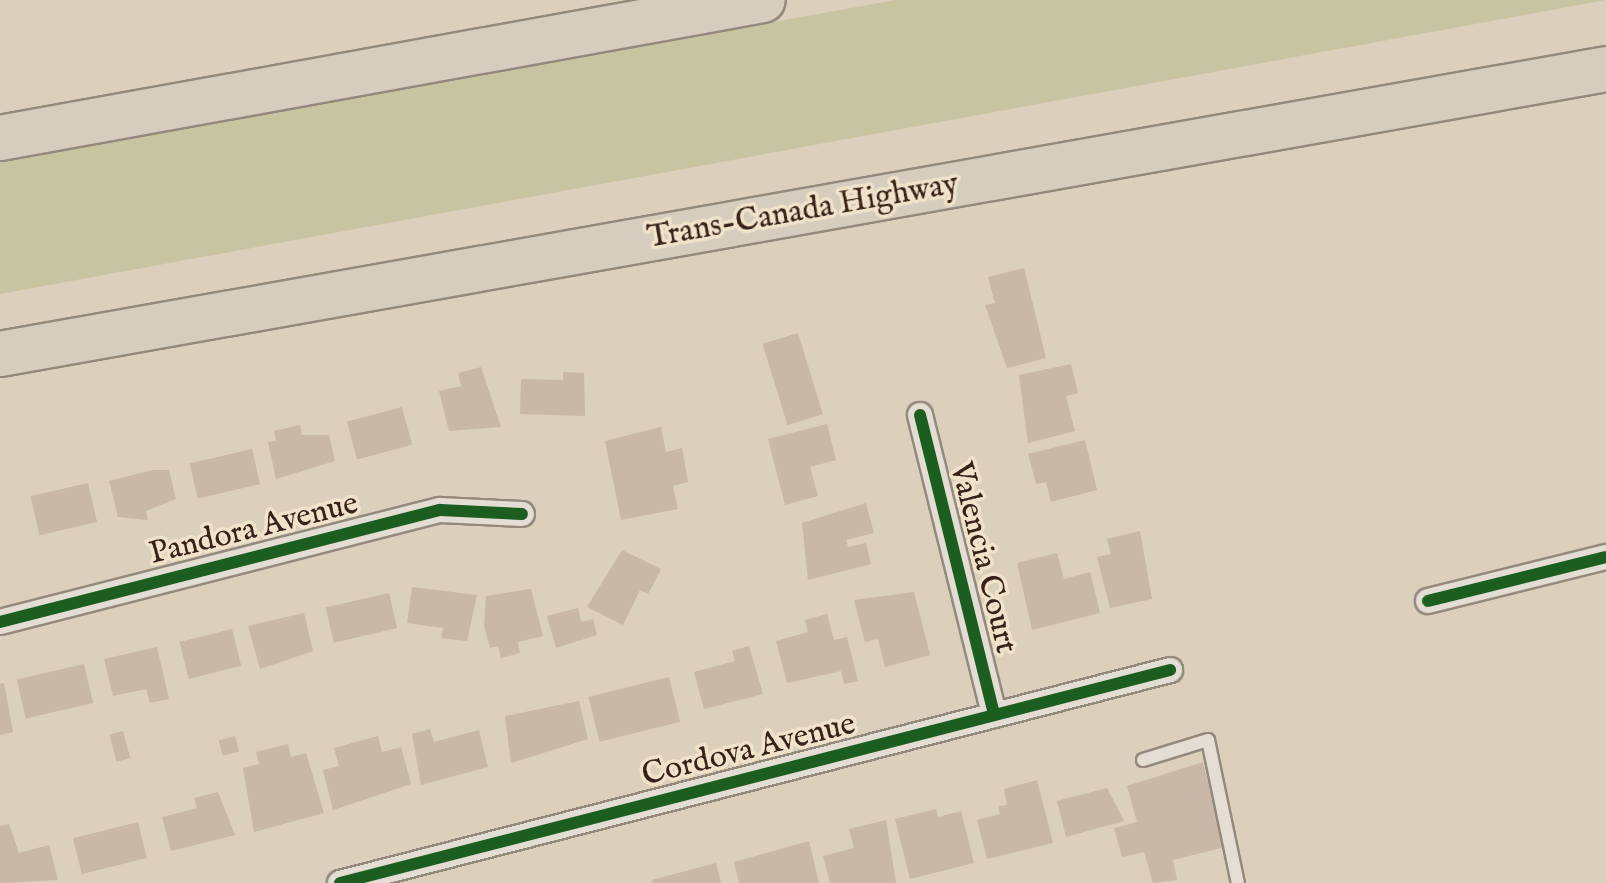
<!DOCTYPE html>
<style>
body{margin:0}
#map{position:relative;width:1606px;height:883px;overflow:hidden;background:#dccfbb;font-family:"IM FELL English",serif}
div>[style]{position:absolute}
.green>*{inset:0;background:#c7c5a1}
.building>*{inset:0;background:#c9b7a7;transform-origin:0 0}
.roads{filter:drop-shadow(2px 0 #93897d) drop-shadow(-2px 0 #93897d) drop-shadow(0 2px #93897d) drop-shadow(0 -2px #93897d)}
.lane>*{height:12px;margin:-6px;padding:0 6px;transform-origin:6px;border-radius:6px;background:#e3ddd3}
.street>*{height:24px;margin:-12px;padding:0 12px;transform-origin:12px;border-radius:12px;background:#e3ddd3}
.highway>*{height:44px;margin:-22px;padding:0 22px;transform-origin:22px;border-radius:22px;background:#d7cdbe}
.cycleway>*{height:12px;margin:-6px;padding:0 6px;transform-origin:6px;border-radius:6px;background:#1b5e20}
span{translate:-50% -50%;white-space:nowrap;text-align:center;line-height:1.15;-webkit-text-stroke:7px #f1e2ca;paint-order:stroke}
.street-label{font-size:32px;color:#372118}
</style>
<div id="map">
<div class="green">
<div style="clip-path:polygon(896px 0,1606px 0,0 294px,0 161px)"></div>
</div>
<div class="building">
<div style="clip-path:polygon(1024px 268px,1046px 358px,1007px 368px,985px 305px,995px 303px,988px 277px)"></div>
<div style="left:798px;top:333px;width:85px;height:37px;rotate:73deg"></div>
<div style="clip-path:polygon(1071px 364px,1078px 393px,1066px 396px,1075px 431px,1028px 443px,1019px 375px)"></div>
<div style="clip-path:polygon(481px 367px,501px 427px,449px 431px,439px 391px,461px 386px,458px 373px)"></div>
<div style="clip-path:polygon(563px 372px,584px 373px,585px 416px,520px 414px,521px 379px,563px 380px)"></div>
<div style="left:402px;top:407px;width:39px;height:57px;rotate:75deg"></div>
<div style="clip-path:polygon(827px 424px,836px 460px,810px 467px,818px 496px,785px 505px,768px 439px)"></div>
<div style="clip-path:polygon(300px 425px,302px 435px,329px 435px,335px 461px,276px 479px,268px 442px,276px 441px,274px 431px)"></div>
<div style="clip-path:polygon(661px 427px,666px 452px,682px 448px,688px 482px,673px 486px,678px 509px,621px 520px,605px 441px)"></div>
<div style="clip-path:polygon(1085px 440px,1097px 490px,1051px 502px,1046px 482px,1036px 484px,1028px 454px)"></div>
<div style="left:252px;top:449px;width:36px;height:64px;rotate:77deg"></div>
<div style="clip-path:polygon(153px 470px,169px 470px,176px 499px,146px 511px,148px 520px,118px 517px,109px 481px)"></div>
<div style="left:88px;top:483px;width:40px;height:59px;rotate:77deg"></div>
<div style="clip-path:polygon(866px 503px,874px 533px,846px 540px,848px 547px,866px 543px,871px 564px,808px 580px,802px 523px)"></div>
<div style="clip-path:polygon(1140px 531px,1152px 599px,1110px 608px,1097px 557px,1111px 554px,1107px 539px)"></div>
<div style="clip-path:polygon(622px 550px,661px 569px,648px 594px,640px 590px,623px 625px,587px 607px)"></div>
<div style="clip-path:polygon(1057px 553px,1064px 579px,1090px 572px,1100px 613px,1032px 630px,1017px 563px)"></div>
<div style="clip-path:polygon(412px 587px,477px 595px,467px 641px,441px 638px,443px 628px,407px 623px)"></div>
<div style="clip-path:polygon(531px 589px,543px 636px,518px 642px,520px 653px,501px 658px,498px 646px,490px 648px,484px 626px,486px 596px)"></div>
<div style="clip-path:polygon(914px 592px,930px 655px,885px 667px,878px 639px,865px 642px,854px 600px)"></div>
<div style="left:389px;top:593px;width:36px;height:65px;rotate:77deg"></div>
<div style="clip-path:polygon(578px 608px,581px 622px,593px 619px,597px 635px,556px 648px,547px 616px)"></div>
<div style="clip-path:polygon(304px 613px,313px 651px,260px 669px,248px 626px)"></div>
<div style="clip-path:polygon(827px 614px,834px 640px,847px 637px,858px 681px,844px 684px,841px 671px,787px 683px,776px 641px,808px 632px,805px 620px)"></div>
<div style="left:232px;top:629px;width:38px;height:54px;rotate:76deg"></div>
<div style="clip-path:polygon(749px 646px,763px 694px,704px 709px,694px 672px,735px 661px,732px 651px)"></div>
<div style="clip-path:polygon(157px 647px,169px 699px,150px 703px,146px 689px,113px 696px,104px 659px)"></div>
<div style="left:84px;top:664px;width:40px;height:69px;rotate:77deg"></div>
<div style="left:669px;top:677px;width:46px;height:83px;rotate:76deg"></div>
<div style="clip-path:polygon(4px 683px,13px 732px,0 735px,0 684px)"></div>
<div style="clip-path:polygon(579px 701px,588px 739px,511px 763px,505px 716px)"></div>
<div style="clip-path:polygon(430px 729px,434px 742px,479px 730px,488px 767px,421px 785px,412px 734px)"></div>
<div style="left:123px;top:731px;width:28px;height:14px;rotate:75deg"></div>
<div style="left:235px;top:736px;width:16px;height:17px;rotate:75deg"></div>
<div style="clip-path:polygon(378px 736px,382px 752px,401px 747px,411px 784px,333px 810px,323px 770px,339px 766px,334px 748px)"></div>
<div style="clip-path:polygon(288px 744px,291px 757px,306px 753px,324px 813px,254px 832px,243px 768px,259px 764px,256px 752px)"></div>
<div style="clip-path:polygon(1203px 762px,1225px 847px,1173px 860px,1177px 880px,1153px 883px,1144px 852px,1122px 857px,1114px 828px,1137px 822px,1127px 786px)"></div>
<div style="clip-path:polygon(1037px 780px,1053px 843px,987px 859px,977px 820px,1000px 814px,998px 806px,1007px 805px,1004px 789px)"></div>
<div style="clip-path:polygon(1107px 788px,1124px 821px,1066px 837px,1057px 801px)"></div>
<div style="clip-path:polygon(218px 792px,235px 835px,171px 851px,162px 817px,197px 808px,194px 798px)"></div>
<div style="clip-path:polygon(936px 809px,938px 817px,961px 811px,974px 863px,910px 879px,895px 819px)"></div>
<div style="clip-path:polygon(886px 820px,896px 883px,830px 883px,823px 856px,854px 848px,849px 829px)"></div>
<div style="left:138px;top:822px;width:37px;height:67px;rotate:76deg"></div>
<div style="clip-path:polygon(9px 824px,19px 853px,49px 845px,58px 880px,0 883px,0 826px)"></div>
<div style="clip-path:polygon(809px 841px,819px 883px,739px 883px,734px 862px)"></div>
<div style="clip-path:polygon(716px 863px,721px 883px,653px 883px,652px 880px)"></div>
</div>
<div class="roads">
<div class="lane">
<div style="left:1143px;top:760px;width:68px;rotate:-17.1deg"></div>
<div style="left:1208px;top:740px;width:146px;rotate:78.2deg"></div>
</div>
<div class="street">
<div style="left:920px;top:415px;width:309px;rotate:76.1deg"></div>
<div style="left:1428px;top:601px;width:183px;rotate:-13.9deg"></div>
<div style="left:0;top:622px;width:454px;rotate:-14.3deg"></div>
<div style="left:440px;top:510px;width:82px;rotate:2.8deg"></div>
<div style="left:340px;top:883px;width:857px;rotate:-14.39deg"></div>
</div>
<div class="highway">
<div style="left:0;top:138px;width:775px;rotate:-10.25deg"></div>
<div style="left:0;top:354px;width:1631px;rotate:-10.06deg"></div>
</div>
</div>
<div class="cycleway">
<div style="left:920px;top:415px;width:309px;rotate:76.1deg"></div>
<div style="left:1428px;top:601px;width:183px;rotate:-13.9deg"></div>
<div style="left:0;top:622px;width:454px;rotate:-14.3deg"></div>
<div style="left:440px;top:510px;width:82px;rotate:2.8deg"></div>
<div style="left:340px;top:883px;width:857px;rotate:-14.39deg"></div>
</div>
<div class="street-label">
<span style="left:803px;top:212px;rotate:-10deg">Trans-Canada Highway</span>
<span style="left:254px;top:530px;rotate:-14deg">Pandora Avenue</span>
<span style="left:982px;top:558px;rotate:76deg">Valencia Court</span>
<span style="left:749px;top:751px;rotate:-14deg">Cordova Avenue</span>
</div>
</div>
